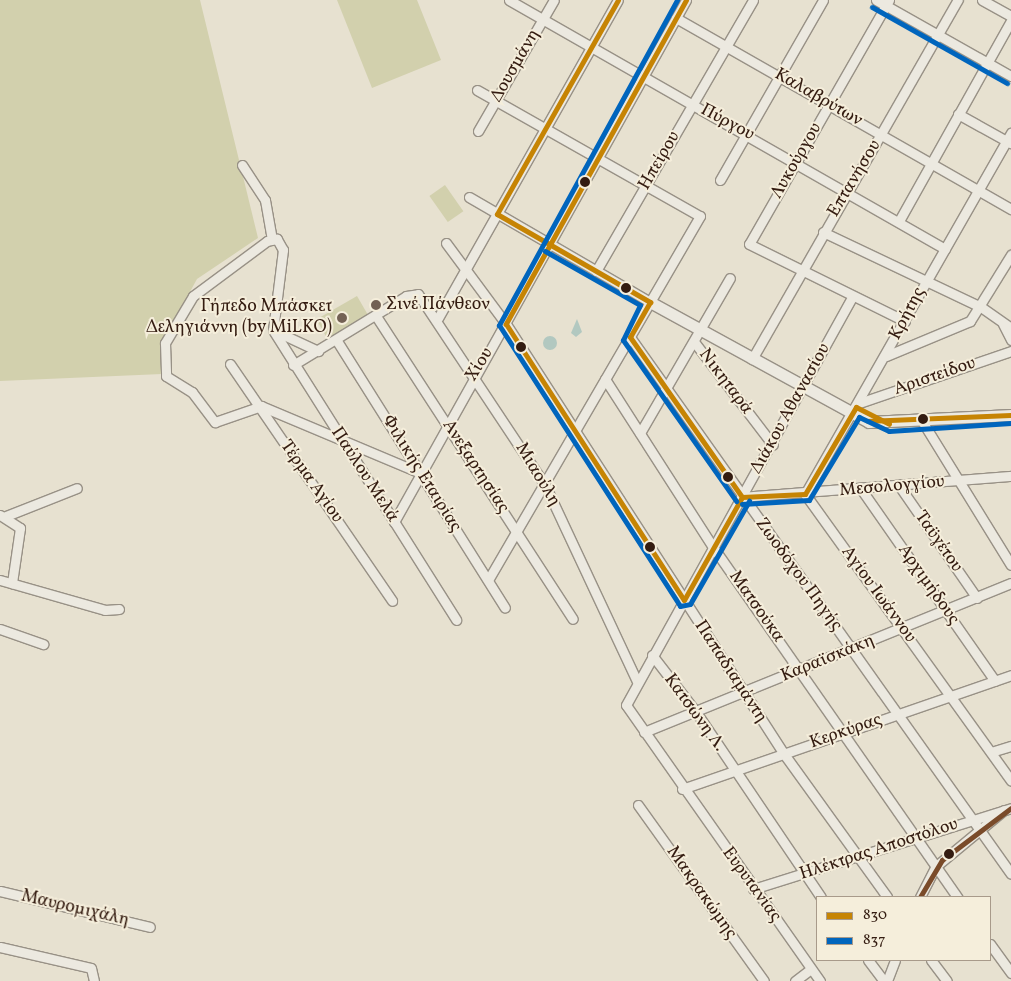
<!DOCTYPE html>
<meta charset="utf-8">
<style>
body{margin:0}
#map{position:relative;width:1011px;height:981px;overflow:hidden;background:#e7e1d0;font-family:Vollkorn,serif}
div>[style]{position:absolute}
.green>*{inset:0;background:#d2d0ad;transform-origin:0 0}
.water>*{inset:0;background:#b2c8c0}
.round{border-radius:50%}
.roads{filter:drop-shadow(1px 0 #989186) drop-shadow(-1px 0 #989186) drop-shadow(0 1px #989186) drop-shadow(0 -1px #989186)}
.street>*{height:9px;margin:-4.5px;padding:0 4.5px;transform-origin:4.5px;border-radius:4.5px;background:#ece9e0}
.secondary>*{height:11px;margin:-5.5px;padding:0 5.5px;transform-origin:5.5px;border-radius:5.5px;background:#ece9e0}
.bus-1>*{height:5px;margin:-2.5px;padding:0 2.5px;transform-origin:2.5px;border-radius:2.5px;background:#c68404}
.bus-2>*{height:5px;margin:-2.5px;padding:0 2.5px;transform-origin:2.5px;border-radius:2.5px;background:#0065bd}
.bus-3>*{height:5px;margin:-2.5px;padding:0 2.5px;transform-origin:2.5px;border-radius:2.5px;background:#7a4b2a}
.dots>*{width:14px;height:14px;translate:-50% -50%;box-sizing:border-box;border:2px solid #f5eedb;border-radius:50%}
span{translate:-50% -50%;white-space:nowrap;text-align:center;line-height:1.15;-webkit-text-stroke:4px #f5eedb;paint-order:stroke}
.street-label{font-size:18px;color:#341c11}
.poi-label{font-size:18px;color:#341c11}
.left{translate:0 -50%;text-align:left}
.right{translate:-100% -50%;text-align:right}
.legend{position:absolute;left:816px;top:896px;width:175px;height:65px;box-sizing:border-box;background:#f5eedb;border:1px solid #a89a8a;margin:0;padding:6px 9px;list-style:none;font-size:15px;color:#341c11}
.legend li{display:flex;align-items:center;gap:10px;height:25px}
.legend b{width:25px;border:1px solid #a89a8a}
</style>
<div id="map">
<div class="green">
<div style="clip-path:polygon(0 0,200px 0,258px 238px,197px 279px,163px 341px,162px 374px,0 381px)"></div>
<div style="clip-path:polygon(337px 0,417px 0,441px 60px,372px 88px)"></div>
<div style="left:445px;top:185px;width:32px;height:19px;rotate:55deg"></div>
<div style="left:357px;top:296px;width:24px;height:47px;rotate:60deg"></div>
</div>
<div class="water">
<div style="clip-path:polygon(577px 319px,582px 332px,576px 337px,571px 333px)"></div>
<div class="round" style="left:543px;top:336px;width:14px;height:14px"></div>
</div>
<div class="roads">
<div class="street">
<div style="left:509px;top:0;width:502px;rotate:29.73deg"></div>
<div style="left:876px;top:0;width:155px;rotate:29.4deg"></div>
<div style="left:889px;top:0;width:281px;rotate:119.8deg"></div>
<div style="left:749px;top:244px;width:174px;rotate:26.3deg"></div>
<div style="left:982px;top:0;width:33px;rotate:29deg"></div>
<div style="left:676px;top:18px;width:386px;rotate:29.7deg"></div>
<div style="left:477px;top:90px;width:256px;rotate:29.5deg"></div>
<div style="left:700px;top:216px;width:421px;rotate:120.2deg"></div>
<div style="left:958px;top:114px;width:60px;rotate:29.1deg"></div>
<div style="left:478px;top:131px;width:151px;rotate:-59.9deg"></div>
<div style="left:242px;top:165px;width:42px;rotate:56.7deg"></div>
<div style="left:265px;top:200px;width:40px;rotate:80deg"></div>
<div style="left:720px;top:180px;width:207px;rotate:-60.2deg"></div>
<div style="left:469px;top:197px;width:209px;rotate:30.1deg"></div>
<div style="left:899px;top:221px;width:229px;rotate:-60.8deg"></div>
<div style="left:823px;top:232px;width:175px;rotate:25.4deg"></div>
<div style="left:981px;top:307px;width:37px;rotate:35deg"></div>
<div style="left:446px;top:243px;width:101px;rotate:53.5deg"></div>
<div style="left:506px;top:324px;width:512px;rotate:57.12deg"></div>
<div style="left:784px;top:754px;width:176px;rotate:54.2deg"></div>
<div style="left:596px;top:271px;width:313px;rotate:-59.9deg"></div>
<div style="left:376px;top:316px;width:361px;rotate:57deg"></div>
<div style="left:438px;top:318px;width:365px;rotate:-60.5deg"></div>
<div style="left:1003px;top:324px;width:18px;rotate:63deg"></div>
<div style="left:273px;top:330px;width:81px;rotate:-82.9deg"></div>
<div style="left:283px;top:250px;width:13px;rotate:-119deg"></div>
<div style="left:277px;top:239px;width:10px;rotate:169deg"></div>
<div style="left:267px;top:241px;width:92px;rotate:143.4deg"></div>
<div style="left:193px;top:296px;width:55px;rotate:120.8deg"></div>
<div style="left:165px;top:343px;width:33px;rotate:88deg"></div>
<div style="left:166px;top:376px;width:31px;rotate:32deg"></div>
<div style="left:192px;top:392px;width:38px;rotate:53deg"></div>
<div style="left:215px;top:422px;width:49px;rotate:-19.2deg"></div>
<div style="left:261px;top:406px;width:170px;rotate:22.8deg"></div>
<div style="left:273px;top:330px;width:343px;rotate:57.7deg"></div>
<div style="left:273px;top:330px;width:50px;rotate:25deg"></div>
<div style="left:630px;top:337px;width:658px;rotate:54.64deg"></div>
<div style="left:337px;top:341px;width:315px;rotate:57.8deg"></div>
<div style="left:695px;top:343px;width:128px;rotate:52.6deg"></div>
<div style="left:886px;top:356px;width:91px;rotate:-22.6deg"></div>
<div style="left:970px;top:321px;width:78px;rotate:-58.2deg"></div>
<div style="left:752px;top:359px;width:414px;rotate:-60.2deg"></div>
<div style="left:230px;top:364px;width:287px;rotate:55.6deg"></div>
<div style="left:293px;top:365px;width:132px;rotate:-31.4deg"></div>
<div style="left:406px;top:296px;width:12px;rotate:-9deg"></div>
<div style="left:418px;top:294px;width:229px;rotate:56.4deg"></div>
<div style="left:545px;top:485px;width:217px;rotate:64.9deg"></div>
<div style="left:605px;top:379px;width:200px;rotate:57.3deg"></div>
<div style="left:713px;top:547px;width:427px;rotate:55.1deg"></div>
<div style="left:859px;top:403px;width:161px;rotate:-18.9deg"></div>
<div style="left:922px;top:421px;width:169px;rotate:58.3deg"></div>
<div style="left:640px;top:433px;width:179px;rotate:-59.9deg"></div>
<div style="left:900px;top:487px;width:135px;rotate:55.3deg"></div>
<div style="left:861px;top:489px;width:234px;rotate:55.1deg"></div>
<div style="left:805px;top:494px;width:416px;rotate:-60.3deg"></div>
<div style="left:805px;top:494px;width:353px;rotate:54.3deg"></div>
<div style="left:742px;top:497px;width:270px;rotate:-4.5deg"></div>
<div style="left:0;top:515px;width:24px;rotate:33deg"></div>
<div style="left:20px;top:528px;width:56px;rotate:98.3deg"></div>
<div style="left:6px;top:516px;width:76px;rotate:-21.5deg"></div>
<div style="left:394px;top:522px;width:598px;rotate:-60.78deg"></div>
<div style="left:0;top:580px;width:109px;rotate:15.9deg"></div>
<div style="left:105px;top:610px;width:14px;rotate:-4deg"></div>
<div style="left:0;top:629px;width:46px;rotate:19.2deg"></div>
<div style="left:652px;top:655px;width:72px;rotate:52.3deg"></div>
<div style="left:696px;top:712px;width:223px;rotate:56deg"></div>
<div style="left:644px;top:732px;width:396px;rotate:-22.1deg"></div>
<div style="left:991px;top:752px;width:21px;rotate:-17deg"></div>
<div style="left:682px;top:789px;width:348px;rotate:-19.1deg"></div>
<div style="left:638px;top:805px;width:216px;rotate:54.4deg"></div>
<div style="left:753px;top:889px;width:270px;rotate:-17.4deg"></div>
<div style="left:0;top:891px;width:154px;rotate:13.5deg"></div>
<div style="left:920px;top:897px;width:34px;rotate:-63deg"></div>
<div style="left:935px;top:867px;width:89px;rotate:-39.6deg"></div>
<div style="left:990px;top:944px;width:36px;rotate:54deg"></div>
<div style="left:0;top:947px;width:93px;rotate:13deg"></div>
<div style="left:91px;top:968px;width:13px;rotate:77deg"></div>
<div style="left:868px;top:960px;width:26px;rotate:53deg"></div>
<div style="left:931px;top:960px;width:26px;rotate:53deg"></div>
<div style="left:795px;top:981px;width:20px;rotate:-37deg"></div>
<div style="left:820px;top:981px;width:337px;rotate:-125.1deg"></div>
<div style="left:626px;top:705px;width:468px;rotate:-61deg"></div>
<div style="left:887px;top:981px;width:22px;rotate:-69deg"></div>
</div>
<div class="secondary">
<div style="left:650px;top:302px;width:250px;rotate:28.7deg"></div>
<div style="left:869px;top:422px;width:142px;rotate:-2.8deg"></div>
</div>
</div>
<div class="bus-1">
<div style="left:618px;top:0;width:246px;rotate:119.5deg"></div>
<div style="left:497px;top:214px;width:177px;rotate:29.9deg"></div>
<div style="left:650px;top:302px;width:40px;rotate:119.7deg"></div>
<div style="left:630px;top:337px;width:195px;rotate:55deg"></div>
<div style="left:686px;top:0;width:371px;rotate:119.1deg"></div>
<div style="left:506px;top:324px;width:328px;rotate:57.2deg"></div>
<div style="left:684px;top:600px;width:118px;rotate:-60.6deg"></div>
<div style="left:868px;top:421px;width:143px;rotate:-2.4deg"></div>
<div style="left:742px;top:497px;width:63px;rotate:-2.7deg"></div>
<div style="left:805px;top:494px;width:101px;rotate:-59.6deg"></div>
<div style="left:856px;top:407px;width:37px;rotate:27deg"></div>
</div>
<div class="bus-2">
<div style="left:677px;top:0;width:371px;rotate:118.7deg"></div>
<div style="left:499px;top:325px;width:334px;rotate:57.2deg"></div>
<div style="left:680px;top:606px;width:10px;rotate:-11deg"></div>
<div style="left:690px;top:604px;width:119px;rotate:-60.2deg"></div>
<div style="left:872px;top:7px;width:155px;rotate:29.4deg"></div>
<div style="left:545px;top:251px;width:109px;rotate:29.6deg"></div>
<div style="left:640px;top:305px;width:39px;rotate:116deg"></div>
<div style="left:623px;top:340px;width:197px;rotate:54.9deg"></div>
<div style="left:742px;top:504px;width:67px;rotate:-3.4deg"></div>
<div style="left:809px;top:500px;width:97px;rotate:-58.9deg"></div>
<div style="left:859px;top:417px;width:33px;rotate:25deg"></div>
<div style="left:889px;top:431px;width:122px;rotate:-3.8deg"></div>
</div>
<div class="bus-3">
<div style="left:920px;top:897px;width:43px;rotate:-59.3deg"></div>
<div style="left:942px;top:860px;width:86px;rotate:-37deg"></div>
</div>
<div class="dots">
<div style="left:585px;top:182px;background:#341c11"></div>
<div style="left:626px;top:288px;background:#341c11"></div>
<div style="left:376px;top:305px;background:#736154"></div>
<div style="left:342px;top:318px;background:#736154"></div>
<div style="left:521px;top:347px;background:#341c11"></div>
<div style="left:923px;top:419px;background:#341c11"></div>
<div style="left:728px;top:477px;background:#341c11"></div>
<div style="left:650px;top:547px;background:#341c11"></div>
<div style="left:949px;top:854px;background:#341c11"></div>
</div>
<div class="street-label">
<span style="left:516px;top:66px;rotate:-60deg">Δουσμάνη</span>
<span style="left:818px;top:98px;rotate:30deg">Καλαβρύτων</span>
<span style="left:727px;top:123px;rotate:28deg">Πύργου</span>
<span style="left:660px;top:161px;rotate:-60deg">Ηπείρου</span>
<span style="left:797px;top:161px;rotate:-60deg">Λυκούργου</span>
<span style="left:855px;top:179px;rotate:-59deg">Επτανήσου</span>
<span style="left:908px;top:314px;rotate:-62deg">Κρήτης</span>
<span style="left:480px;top:365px;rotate:-58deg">Χίου</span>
<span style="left:935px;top:377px;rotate:-19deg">Αριστείδου</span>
<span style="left:725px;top:382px;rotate:53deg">Νικηταρά</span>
<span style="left:791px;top:409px;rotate:-61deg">Διάκου Αθανασίου</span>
<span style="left:475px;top:467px;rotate:57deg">Ανεξαρτησίας</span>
<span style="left:421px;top:474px;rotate:58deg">Φιλικής Εταιρίας</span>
<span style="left:364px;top:475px;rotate:57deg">Παύλου Μελά</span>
<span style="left:537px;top:475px;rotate:59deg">Μιαούλη</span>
<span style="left:311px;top:482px;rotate:55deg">Τέρμα Αγίου</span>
<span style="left:892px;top:487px;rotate:-5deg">Μεσολογγίου</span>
<span style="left:938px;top:542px;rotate:55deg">Ταϋγέτου</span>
<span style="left:798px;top:575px;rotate:54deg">Ζωοδόχου Πηγής</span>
<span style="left:928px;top:585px;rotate:55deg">Αρχιμήδους</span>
<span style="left:878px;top:595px;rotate:54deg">Αγίου Ιωάννου</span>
<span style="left:756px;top:607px;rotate:55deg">Ματσούκα</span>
<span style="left:828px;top:659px;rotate:-22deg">Καραϊσκάκη</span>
<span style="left:730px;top:672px;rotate:57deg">Παπαδιαμάντη</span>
<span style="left:694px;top:713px;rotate:54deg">Κατσώνη Λ.</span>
<span style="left:846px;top:732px;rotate:-19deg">Κερκύρας</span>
<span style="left:879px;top:850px;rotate:-18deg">Ηλέκτρας Αποστόλου</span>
<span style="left:751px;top:885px;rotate:54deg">Ευρυτανίας</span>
<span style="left:701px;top:893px;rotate:55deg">Μακρακώμης</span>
<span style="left:75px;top:909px;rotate:13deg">Μαυρομιχάλη</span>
</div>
<div class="poi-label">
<span class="left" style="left:386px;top:305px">Σινέ Πάνθεον</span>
<span class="right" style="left:332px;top:318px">Γήπεδο Μπάσκετ<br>Δεληγιάννη (by MiLKO)</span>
</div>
<ul class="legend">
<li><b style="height:6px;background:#c68404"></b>830</li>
<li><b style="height:6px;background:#0065bd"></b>837</li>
</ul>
</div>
